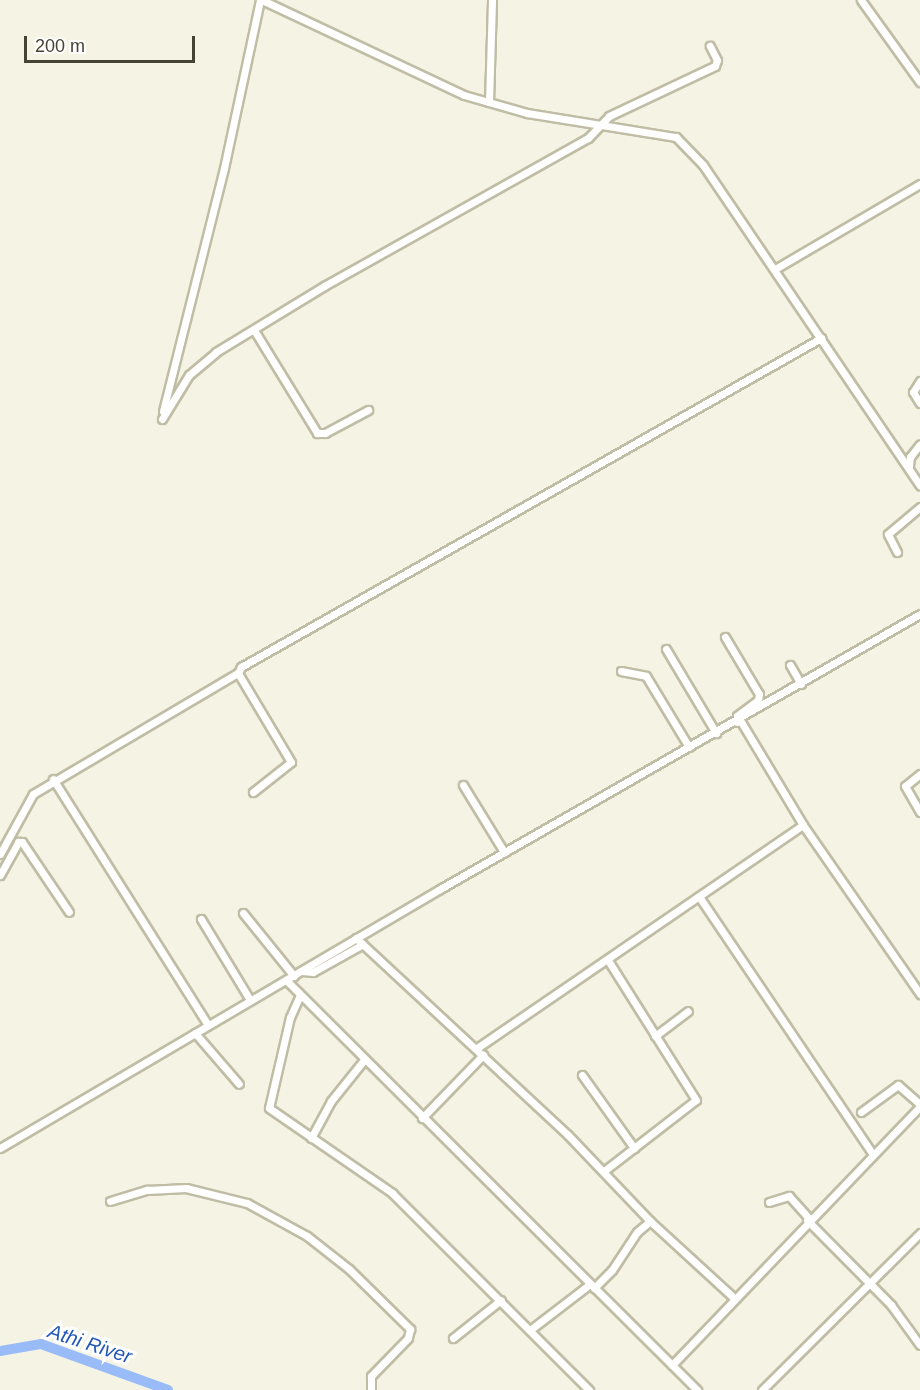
<!DOCTYPE html>
<style>
body{margin:0}
#map{position:relative;width:920px;height:1390px;overflow:hidden;background:#f4f3e4;font-family:Helvetica,sans-serif}
div>[style]{position:absolute}
.river>*{height:10px;margin:-5px;padding:0 5px;transform-origin:5px;border-radius:5px;background:#99bbf7}
.roads{filter:drop-shadow(2px 0 #c0bda5) drop-shadow(-2px 0 #c0bda5) drop-shadow(0 2px #c0bda5) drop-shadow(0 -2px #c0bda5)}
.street>*{height:7px;margin:-3.5px;padding:0 3.5px;transform-origin:3.5px;border-radius:3.5px;background:#fff}
span{translate:-50% -50%;white-space:nowrap;text-align:center;line-height:1.15;-webkit-text-stroke:6px #fff;paint-order:stroke}
.water-label{font-size:20px;color:#2257bc;font-style:italic}
.scale{position:absolute;left:24px;top:36px;width:171px;height:27px;box-sizing:border-box;border:3px solid #464333;border-top:0;padding-left:8px;font-size:18px;line-height:21px;white-space:nowrap;color:#464333;-webkit-text-stroke:4px #fff;paint-order:stroke}
</style>
<div id="map">
<div class="river">
<div style="left:0;top:1351px;width:42px;rotate:-9.7deg"></div>
<div style="left:41px;top:1344px;width:135px;rotate:19.9deg"></div>
</div>
<div class="roads">
<div class="street">
<div style="left:262px;top:0;width:223px;rotate:25.2deg"></div>
<div style="left:464px;top:95px;width:66px;rotate:15.9deg"></div>
<div style="left:527px;top:113px;width:151px;rotate:9.2deg"></div>
<div style="left:676px;top:137px;width:39px;rotate:46deg"></div>
<div style="left:703px;top:165px;width:387px;rotate:55.9deg"></div>
<div style="left:861px;top:0;width:101px;rotate:54.3deg"></div>
<div style="left:489px;top:102px;width:102px;rotate:-88.3deg"></div>
<div style="left:775px;top:269px;width:168px;rotate:-30.4deg"></div>
<div style="left:254px;top:330px;width:121px;rotate:58.5deg"></div>
<div style="left:317px;top:433px;width:8px"></div>
<div style="left:325px;top:433px;width:49px;rotate:-28.1deg"></div>
<div style="left:920px;top:381px;width:13px;rotate:122deg"></div>
<div style="left:913px;top:392px;width:13px;rotate:58deg"></div>
<div style="left:163px;top:411px;width:251px;rotate:-75.9deg"></div>
<div style="left:224px;top:168px;width:172px;rotate:-77.9deg"></div>
<div style="left:162px;top:419px;width:52px;rotate:-58.5deg"></div>
<div style="left:189px;top:375px;width:35px;rotate:-40deg"></div>
<div style="left:216px;top:352px;width:127px;rotate:-31.4deg"></div>
<div style="left:324px;top:286px;width:303px;rotate:-29.3deg"></div>
<div style="left:588px;top:138px;width:30px;rotate:-46deg"></div>
<div style="left:609px;top:116px;width:117px;rotate:-25.3deg"></div>
<div style="left:715px;top:66px;width:6px;rotate:-72deg"></div>
<div style="left:717px;top:60px;width:16px;rotate:-117deg"></div>
<div style="left:909px;top:466px;width:9px;rotate:-84deg"></div>
<div style="left:910px;top:457px;width:16px;rotate:-52deg"></div>
<div style="left:897px;top:552px;width:20px;rotate:-117deg"></div>
<div style="left:888px;top:534px;width:42px;rotate:-40.2deg"></div>
<div style="left:725px;top:637px;width:66px;rotate:59.2deg"></div>
<div style="left:759px;top:694px;width:6px;rotate:99deg"></div>
<div style="left:758px;top:700px;width:26px;rotate:143deg"></div>
<div style="left:737px;top:716px;width:6px;rotate:90deg"></div>
<div style="left:666px;top:649px;width:98px;rotate:59.2deg"></div>
<div style="left:790px;top:665px;width:22px;rotate:60deg"></div>
<div style="left:621px;top:671px;width:25px;rotate:11deg"></div>
<div style="left:646px;top:676px;width:83px;rotate:58.8deg"></div>
<div style="left:740px;top:720px;width:122px;rotate:59deg"></div>
<div style="left:803px;top:825px;width:206px;rotate:55.3deg"></div>
<div style="left:920px;top:774px;width:19px;rotate:141deg"></div>
<div style="left:905px;top:786px;width:30px;rotate:60deg"></div>
<div style="left:53px;top:779px;width:291px;rotate:57.8deg"></div>
<div style="left:463px;top:785px;width:79px;rotate:58.5deg"></div>
<div style="left:253px;top:792px;width:48px;rotate:-38.3deg"></div>
<div style="left:291px;top:762px;width:104px;rotate:-120.8deg"></div>
<div style="left:238px;top:673px;width:7px;rotate:-63deg"></div>
<div style="left:241px;top:667px;width:667px;rotate:-29.56deg"></div>
<div style="left:0;top:854px;width:68px;rotate:-61.2deg"></div>
<div style="left:33px;top:794px;width:238px;rotate:-30.6deg"></div>
<div style="left:0;top:875px;width:38px;rotate:-61deg"></div>
<div style="left:18px;top:842px;width:4px"></div>
<div style="left:22px;top:842px;width:84px;rotate:56.1deg"></div>
<div style="left:700px;top:898px;width:308px;rotate:56deg"></div>
<div style="left:243px;top:913px;width:81px;rotate:51deg"></div>
<div style="left:201px;top:919px;width:95px;rotate:58.8deg"></div>
<div style="left:356px;top:938px;width:289px;rotate:42.9deg"></div>
<div style="left:568px;top:1135px;width:119px;rotate:46.4deg"></div>
<div style="left:650px;top:1221px;width:113px;rotate:42.5deg"></div>
<div style="left:302px;top:971px;width:11px;rotate:5deg"></div>
<div style="left:313px;top:972px;width:57px;rotate:-29.2deg"></div>
<div style="left:286px;top:980px;width:581px;rotate:44.93deg"></div>
<div style="left:300px;top:995px;width:24px;rotate:114deg"></div>
<div style="left:290px;top:1017px;width:93px;rotate:103deg"></div>
<div style="left:269px;top:1108px;width:150px;rotate:34.6deg"></div>
<div style="left:392px;top:1193px;width:279px;rotate:45deg"></div>
<div style="left:195px;top:1033px;width:67px;rotate:49.2deg"></div>
<div style="left:655px;top:1036px;width:41px;rotate:-37.1deg"></div>
<div style="left:477px;top:1048px;width:395px;rotate:-34.4deg"></div>
<div style="left:582px;top:1075px;width:90px;rotate:54.5deg"></div>
<div style="left:861px;top:1112px;width:46px;rotate:-36.1deg"></div>
<div style="left:898px;top:1085px;width:29px;rotate:41deg"></div>
<div style="left:422px;top:1118px;width:88px;rotate:-45.9deg"></div>
<div style="left:311px;top:1138px;width:42px;rotate:-61.6deg"></div>
<div style="left:331px;top:1101px;width:51px;rotate:-51.3deg"></div>
<div style="left:0;top:1148px;width:511px;rotate:-30.48deg"></div>
<div style="left:440px;top:889px;width:553px;rotate:-29.81deg"></div>
<div style="left:604px;top:1171px;width:116px;rotate:-37.7deg"></div>
<div style="left:696px;top:1100px;width:165px;rotate:-122.2deg"></div>
<div style="left:110px;top:1201px;width:39px;rotate:-17deg"></div>
<div style="left:147px;top:1190px;width:39px;rotate:-3deg"></div>
<div style="left:186px;top:1188px;width:63px;rotate:13.8deg"></div>
<div style="left:247px;top:1203px;width:68px;rotate:28.8deg"></div>
<div style="left:307px;top:1236px;width:53px;rotate:38.2deg"></div>
<div style="left:349px;top:1269px;width:86px;rotate:44.5deg"></div>
<div style="left:410px;top:1329px;width:9px;rotate:103deg"></div>
<div style="left:408px;top:1338px;width:53px;rotate:134.2deg"></div>
<div style="left:371px;top:1376px;width:14px;rotate:90deg"></div>
<div style="left:769px;top:1202px;width:21px;rotate:-17deg"></div>
<div style="left:789px;top:1196px;width:30px;rotate:48deg"></div>
<div style="left:807px;top:1220px;width:120px;rotate:45.3deg"></div>
<div style="left:891px;top:1305px;width:49px;rotate:54.1deg"></div>
<div style="left:594px;top:1288px;width:25px;rotate:-45deg"></div>
<div style="left:612px;top:1270px;width:45px;rotate:-56.7deg"></div>
<div style="left:637px;top:1232px;width:17px;rotate:-40deg"></div>
<div style="left:530px;top:1330px;width:76px;rotate:-37.5deg"></div>
<div style="left:453px;top:1338px;width:61px;rotate:-38.4deg"></div>
<div style="left:672px;top:1365px;width:359px;rotate:-46.2deg"></div>
<div style="left:762px;top:1390px;width:223px;rotate:-44.8deg"></div>
</div>
</div>
<div class="water-label">
<span style="left:90px;top:1344px;rotate:18deg">Athi River</span>
</div>
<div class="scale">200 m</div>
</div>
